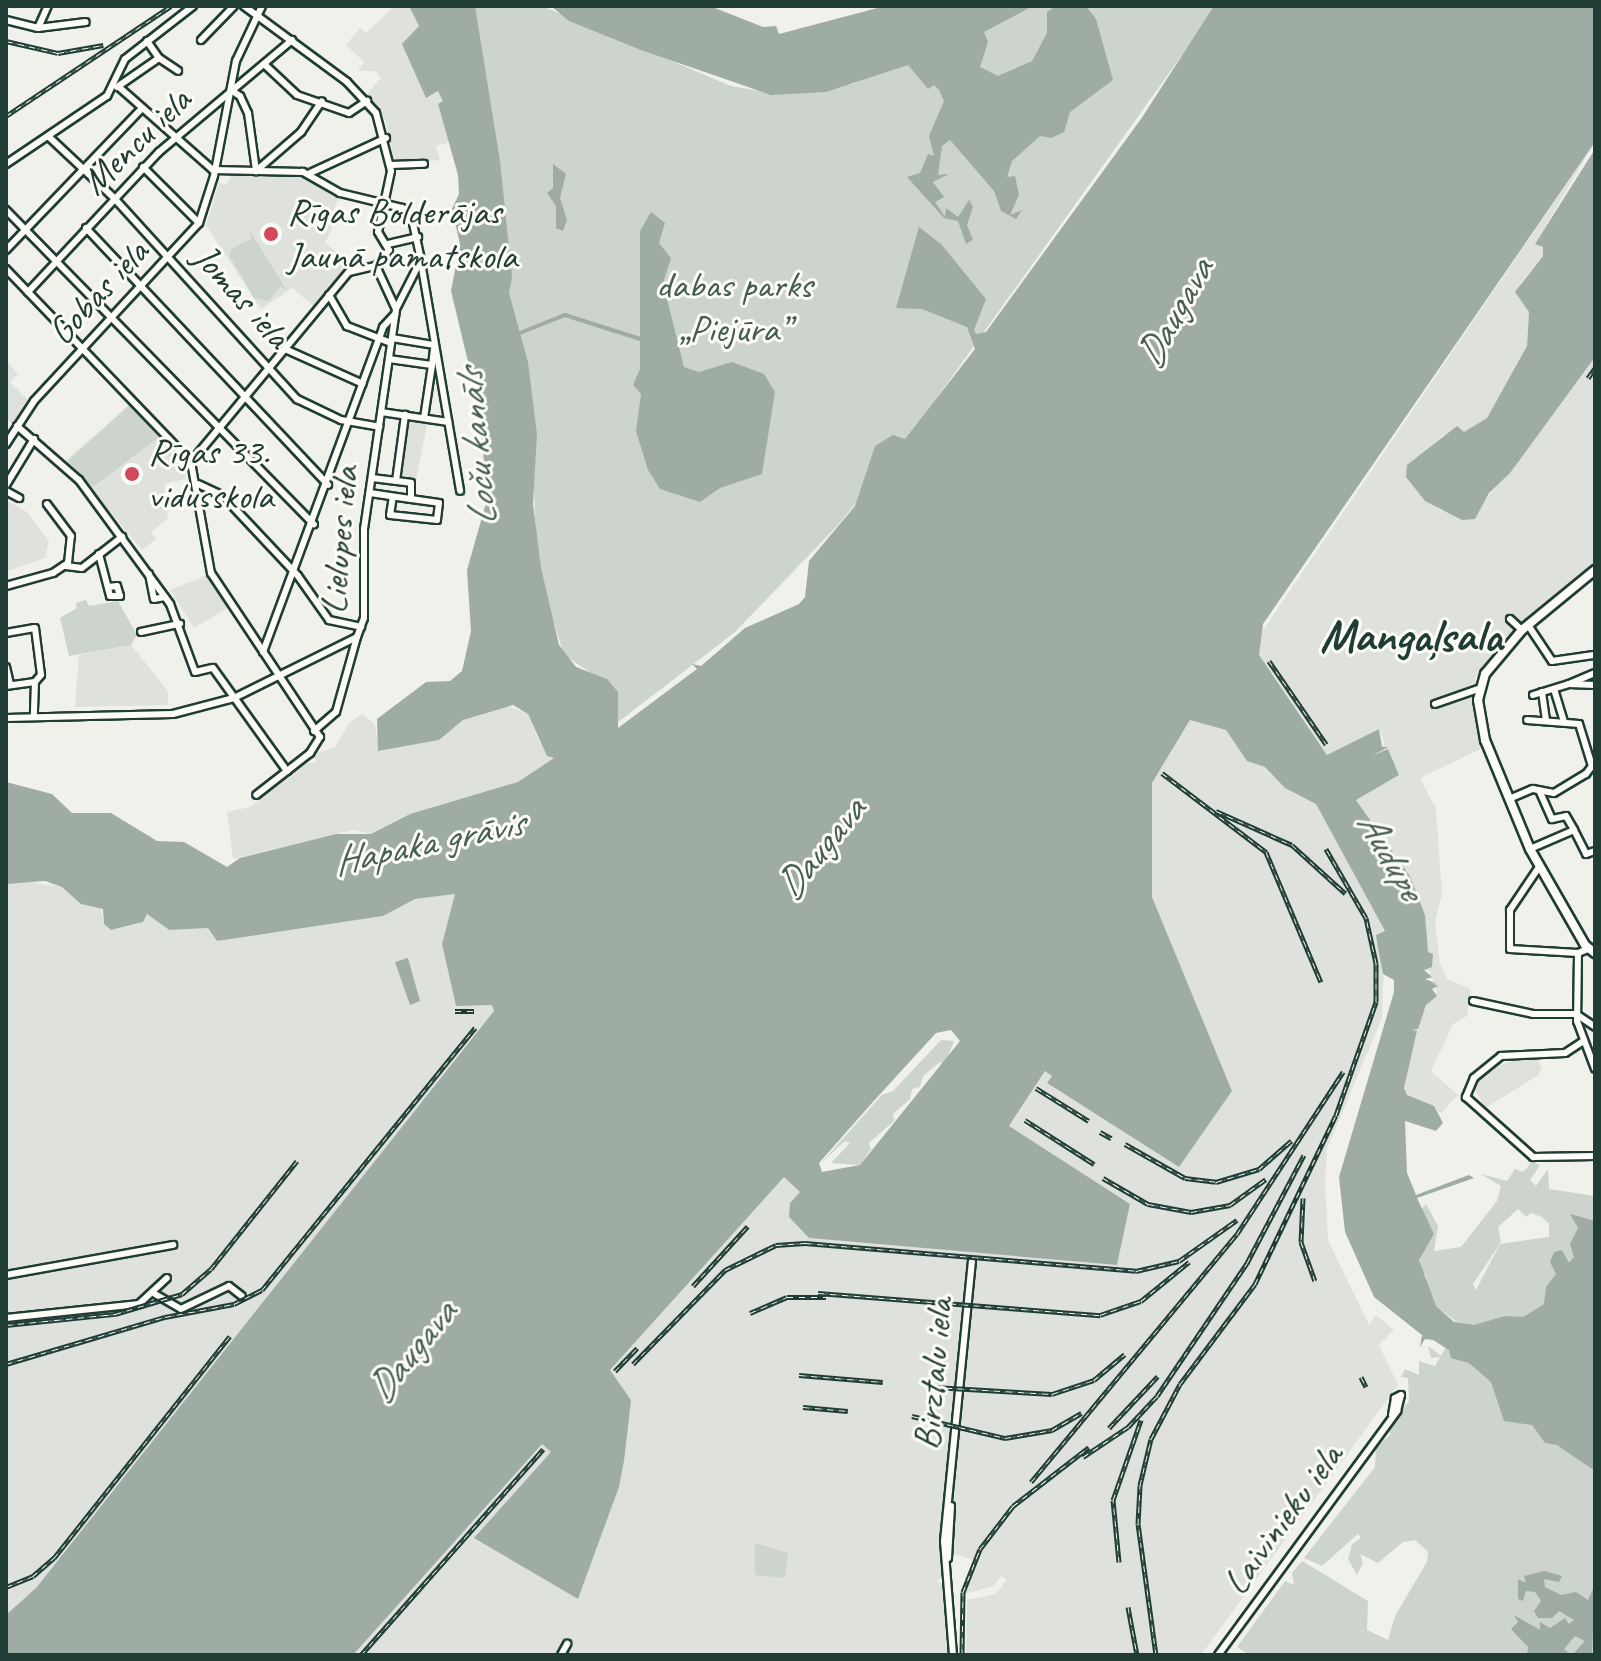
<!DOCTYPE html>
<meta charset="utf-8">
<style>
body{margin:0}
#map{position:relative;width:1601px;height:1661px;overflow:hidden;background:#f0f1eb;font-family:Caveat,sans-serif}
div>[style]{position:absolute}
.built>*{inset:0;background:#dfe2dc}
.green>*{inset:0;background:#cdd3cd}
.water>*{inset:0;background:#9faca4}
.canal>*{height:4px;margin:-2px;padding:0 2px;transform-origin:2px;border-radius:2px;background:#9faca4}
.roads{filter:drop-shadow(2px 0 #1f3d34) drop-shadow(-2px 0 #1f3d34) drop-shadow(0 2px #1f3d34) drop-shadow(0 -2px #1f3d34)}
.minor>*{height:6px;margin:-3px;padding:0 3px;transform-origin:3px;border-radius:3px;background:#fdfcf7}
.major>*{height:8px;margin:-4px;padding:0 4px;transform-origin:4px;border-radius:4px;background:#fdfcf7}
.rail>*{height:5px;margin-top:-2.5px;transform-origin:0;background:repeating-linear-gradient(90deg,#fdfcf7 0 6px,#1f3d34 0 12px);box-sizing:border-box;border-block:2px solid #1f3d34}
.dots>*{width:22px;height:22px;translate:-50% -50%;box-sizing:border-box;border:4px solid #fdfcf7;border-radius:50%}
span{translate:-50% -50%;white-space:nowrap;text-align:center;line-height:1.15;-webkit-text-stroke:6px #fdfcf7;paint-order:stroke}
.street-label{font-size:38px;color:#1f3d34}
.poi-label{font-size:38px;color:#1f3d34}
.left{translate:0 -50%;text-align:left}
.park-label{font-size:38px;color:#425b53}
.water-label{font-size:40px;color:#455e56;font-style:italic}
.district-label{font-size:46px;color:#1f3d34;font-weight:700}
.frame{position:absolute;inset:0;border:8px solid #1f3d34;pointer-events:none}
</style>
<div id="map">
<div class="built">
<div style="clip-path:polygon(394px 6px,409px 6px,419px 26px,426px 98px,438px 91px,444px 102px,438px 104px,448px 137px,448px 143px,436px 146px,440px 160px,395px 164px,385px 119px,366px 95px,381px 78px,376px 71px,358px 71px,364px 62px,346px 45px,360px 28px,366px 33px)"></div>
<div style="clip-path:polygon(1595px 142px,1535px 244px,1543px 247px,1543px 256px,1521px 283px,1529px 312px,1527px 346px,1487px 418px,1464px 432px,1442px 436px,1435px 444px,1417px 489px,1441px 511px,1480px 507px,1595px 357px,1595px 566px,1536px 612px,1475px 678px,1485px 747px,1420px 778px,1436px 809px,1442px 894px,1435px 923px,1440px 964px,1447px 979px,1471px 989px,1467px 1016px,1453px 1024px,1431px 1071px,1458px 1095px,1441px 1113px,1407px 1095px,1404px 1088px,1417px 1032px,1412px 1029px,1427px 1007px,1422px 1004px,1437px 992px,1433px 979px,1425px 979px,1431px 972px,1424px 969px,1432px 962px,1422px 964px,1425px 915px,1410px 876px,1356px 799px,1399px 775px,1388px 749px,1372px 757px,1385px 743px,1379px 729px,1328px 756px,1259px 655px,1259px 636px)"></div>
<div style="clip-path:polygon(232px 174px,302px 174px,341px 195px,327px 222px,333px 226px,325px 243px,352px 264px,316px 308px,292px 288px,261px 309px,206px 225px,219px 183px,226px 185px)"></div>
<div style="clip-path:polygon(6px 361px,18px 374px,10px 382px,28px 400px,12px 424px,6px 418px)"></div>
<div style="clip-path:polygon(129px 406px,187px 467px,185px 479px,165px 484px,168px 518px,151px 532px,156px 539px,142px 550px,66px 460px)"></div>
<div style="clip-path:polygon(406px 417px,428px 420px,416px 480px,398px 477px)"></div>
<div style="clip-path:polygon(6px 500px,27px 512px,49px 541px,45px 558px,8px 571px)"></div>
<div style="clip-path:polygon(207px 575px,228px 608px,194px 628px,170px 590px)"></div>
<div style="clip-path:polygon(131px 645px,168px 691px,168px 705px,75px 707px,79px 655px)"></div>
<div style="clip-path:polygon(507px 705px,528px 714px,539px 741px,554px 757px,551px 763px,518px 782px,410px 814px,371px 834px,353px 830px,233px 859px,227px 812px,250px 807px,304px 764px,316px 762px,314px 754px,335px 747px,349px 723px,362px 714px,374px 723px,380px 750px,439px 740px,463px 720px)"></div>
<div style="clip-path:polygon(1191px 719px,1226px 730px,1247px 761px,1265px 767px,1293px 793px,1317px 804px,1385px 931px,1382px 1018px,1327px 1149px,1325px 1182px,1328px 1240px,1369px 1325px,1376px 1315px,1394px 1330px,1379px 1345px,1398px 1385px,1201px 1655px,966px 1655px,967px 1600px,995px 1594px,1007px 1580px,1001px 1576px,993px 1586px,961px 1595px,978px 1561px,954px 1554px,954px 1543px,941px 1543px,943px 1577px,937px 1581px,942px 1584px,949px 1655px,353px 1655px,542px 1444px,552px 1452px,578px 1599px,619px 1487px,624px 1461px,626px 1428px,622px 1438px,631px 1400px,609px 1370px,784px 1176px,801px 1192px,804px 1232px,809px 1238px,1117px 1265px,1130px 1204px,1009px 1127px,1045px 1071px,1052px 1075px,1048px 1084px,1179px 1166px,1232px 1091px,1152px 897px,1152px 783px)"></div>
<div style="clip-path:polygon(24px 881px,62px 887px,101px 908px,104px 924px,111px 930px,138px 924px,148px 914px,168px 930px,208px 928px,217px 941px,378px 917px,415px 899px,456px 894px,442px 944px,456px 1005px,492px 1005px,495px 1011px,36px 1588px,6px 1615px,6px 884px)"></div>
<div style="clip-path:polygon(1535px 1055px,1542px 1068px,1537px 1076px,1485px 1108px,1473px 1086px,1485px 1069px)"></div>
</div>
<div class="green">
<div style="clip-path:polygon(472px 6px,542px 6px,731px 86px,761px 91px,853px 84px,1027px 6px,1217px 6px,901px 448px,837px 526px,735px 632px,617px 723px,615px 689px,564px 655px,537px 568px,530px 391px,506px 284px,494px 125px)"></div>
<div style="clip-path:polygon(250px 231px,286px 289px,280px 287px,269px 301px,254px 298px,230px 257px,231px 249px,251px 239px)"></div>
<div style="clip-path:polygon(129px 405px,186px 467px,182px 469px,155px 440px,93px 487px,68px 461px)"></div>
<div style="clip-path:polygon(86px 600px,89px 606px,118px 601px,137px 635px,131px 645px,69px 656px,60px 618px,77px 608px,76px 603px)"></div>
<div style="clip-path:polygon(941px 1040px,954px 1041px,944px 1065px,940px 1062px,923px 1076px,920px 1087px,912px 1089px,910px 1099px,893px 1114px,894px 1121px,869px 1143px,871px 1149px,860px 1165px,831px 1163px,850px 1143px,845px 1141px,821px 1163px,882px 1095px,893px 1091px)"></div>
<div style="clip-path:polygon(evenodd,1532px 1162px,1540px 1165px,1530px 1180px,1536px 1186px,1548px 1169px,1549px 1189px,1595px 1196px,1595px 1655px,1249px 1655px,1237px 1647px,1285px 1581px,1294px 1585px,1292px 1573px,1302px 1561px,1368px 1601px,1367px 1630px,1388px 1640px,1395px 1616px,1427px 1562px,1428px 1552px,1415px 1540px,1403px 1542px,1378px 1563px,1360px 1554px,1363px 1563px,1357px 1575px,1348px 1559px,1352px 1544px,1361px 1538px,1358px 1534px,1322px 1566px,1304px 1558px,1375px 1467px,1376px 1448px,1390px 1435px,1389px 1429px,1409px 1401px,1408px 1378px,1401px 1377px,1405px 1369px,1419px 1375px,1419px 1361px,1435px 1366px,1440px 1357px,1431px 1358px,1428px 1346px,1441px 1356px,1458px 1323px,1436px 1306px,1427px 1290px,1426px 1275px,1419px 1270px,1421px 1251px,1434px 1234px,1421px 1209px,1426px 1204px,1438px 1226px,1434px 1251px,1461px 1247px,1497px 1201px,1501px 1186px,1481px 1174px,1507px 1181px,1515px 1169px,1523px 1172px,1532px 1162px,1518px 1209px,1526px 1217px,1531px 1213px,1542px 1217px,1549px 1224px,1549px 1237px,1500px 1244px,1476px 1290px,1473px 1284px,1501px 1242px,1498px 1227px,1518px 1209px)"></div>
<div style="clip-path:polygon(755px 1543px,788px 1553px,785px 1578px,755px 1575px)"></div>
</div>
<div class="water">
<div style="clip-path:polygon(evenodd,409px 6px,475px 6px,500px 161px,512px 277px,509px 293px,528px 362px,537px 434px,533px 504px,541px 568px,559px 645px,576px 667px,607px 679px,618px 692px,618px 728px,697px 669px,692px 664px,701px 666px,745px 628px,799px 604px,805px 597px,809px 561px,855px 506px,875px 446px,893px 435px,905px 439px,975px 349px,967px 327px,922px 309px,896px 308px,919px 227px,941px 244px,986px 299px,974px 330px,976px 334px,986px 332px,1141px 119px,1214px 6px,1595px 6px,1595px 142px,1263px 624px,1259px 655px,1327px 755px,1379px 729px,1382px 747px,1388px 747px,1372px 756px,1388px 749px,1399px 775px,1356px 800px,1410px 876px,1425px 915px,1428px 952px,1433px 954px,1432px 967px,1424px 970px,1432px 977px,1425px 979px,1438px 984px,1432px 983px,1438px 986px,1432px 989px,1437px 996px,1426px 1005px,1418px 1029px,1412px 1030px,1417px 1031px,1404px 1088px,1407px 1095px,1434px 1106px,1443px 1123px,1436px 1131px,1405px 1121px,1407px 1173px,1416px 1195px,1469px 1175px,1474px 1178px,1417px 1198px,1434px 1234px,1419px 1260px,1436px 1306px,1454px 1322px,1474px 1325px,1505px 1316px,1523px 1317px,1544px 1304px,1546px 1287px,1556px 1274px,1550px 1262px,1554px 1252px,1562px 1250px,1569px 1263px,1574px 1257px,1570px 1244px,1578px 1228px,1570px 1214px,1595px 1221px,1595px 1471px,1557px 1445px,1545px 1443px,1532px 1425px,1504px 1421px,1491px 1382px,1469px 1363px,1451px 1358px,1449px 1350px,1433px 1340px,1425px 1339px,1420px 1347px,1422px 1335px,1374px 1297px,1345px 1232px,1339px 1177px,1394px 992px,1394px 980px,1383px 974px,1378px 948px,1376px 935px,1385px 931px,1316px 804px,1285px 788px,1265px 767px,1247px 761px,1226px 730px,1190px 720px,1152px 783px,1152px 897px,1232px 1091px,1179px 1167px,1047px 1083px,1052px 1076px,1045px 1071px,1009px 1126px,1130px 1204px,1117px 1265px,809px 1238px,789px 1217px,790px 1203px,800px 1192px,784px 1177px,610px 1370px,631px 1400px,624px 1461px,619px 1487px,578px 1599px,474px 1538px,551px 1452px,542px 1444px,353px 1655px,6px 1655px,6px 1615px,36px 1588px,494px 1011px,492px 1005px,456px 1006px,442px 944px,455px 894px,415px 899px,383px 916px,217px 941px,208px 928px,169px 930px,147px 914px,143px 922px,111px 930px,104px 924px,103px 909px,81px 904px,62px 887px,45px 881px,6px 884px,6px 782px,52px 794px,72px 813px,111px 813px,157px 841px,184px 842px,227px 867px,240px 858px,336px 834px,371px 834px,410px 814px,518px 782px,554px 758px,547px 756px,528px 714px,513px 705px,463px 720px,439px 740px,378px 751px,377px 719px,426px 682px,450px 681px,462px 671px,471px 631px,467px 570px,488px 496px,477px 399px,451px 291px,460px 244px,452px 209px,459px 194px,458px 175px,438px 104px,443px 101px,438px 91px,426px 98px,402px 44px,419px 26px,409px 6px,951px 1030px,960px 1041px,860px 1165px,822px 1172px,819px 1163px,871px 1104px,936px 1033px,951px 1030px)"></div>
<div style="clip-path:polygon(551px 6px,710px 6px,763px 27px,776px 26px,779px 34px,885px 6px,1033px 6px,984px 32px,988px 42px,980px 67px,998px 76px,1032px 61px,1047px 33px,1047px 12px,1056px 6px,1086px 6px,1096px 19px,1113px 80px,1070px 112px,1064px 132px,1051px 138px,1040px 136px,1012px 161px,1007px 177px,1015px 176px,1019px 195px,1010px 215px,1022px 210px,1016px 219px,1001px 211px,994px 191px,950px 140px,942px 146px,938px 175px,949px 174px,933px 182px,944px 197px,935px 202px,945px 217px,946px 208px,958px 217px,969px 200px,973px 207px,967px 225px,973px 240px,966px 244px,958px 221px,944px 218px,907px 177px,920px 173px,928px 154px,934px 156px,929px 136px,944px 101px,939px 90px,934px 85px,928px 89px,908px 65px,826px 92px,771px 95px,641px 50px,569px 21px)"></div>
<div style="clip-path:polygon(1595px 149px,1595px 357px,1510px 473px,1489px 493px,1475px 519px,1462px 520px,1425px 501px,1406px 477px,1407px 465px,1457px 426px,1464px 432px,1487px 418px,1527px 346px,1529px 312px,1515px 292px,1543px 256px,1543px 247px,1535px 244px)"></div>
<div style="clip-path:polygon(553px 164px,566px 174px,560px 198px,567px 220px,563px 231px,556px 228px,556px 206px,547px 193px,553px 188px)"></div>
<div style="clip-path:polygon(651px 212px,665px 223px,659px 243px,671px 258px,663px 283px,684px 367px,699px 372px,732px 362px,764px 374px,775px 392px,762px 474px,720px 488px,700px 502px,660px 489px,648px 470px,636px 431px,641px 394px,633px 385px,640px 369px,640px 231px)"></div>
<div style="clip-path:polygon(408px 958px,420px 1001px,410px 1005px,395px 962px)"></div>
<div style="clip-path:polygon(1544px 1571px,1562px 1576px,1559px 1582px,1544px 1579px,1545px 1587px,1561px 1595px,1576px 1592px,1588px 1600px,1595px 1585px,1592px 1653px,1572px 1655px,1585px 1641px,1575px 1636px,1564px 1649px,1571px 1655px,1527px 1655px,1528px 1647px,1511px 1629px,1518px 1622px,1514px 1615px,1540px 1630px,1540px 1622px,1550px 1628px,1565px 1618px,1569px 1624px,1574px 1620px,1559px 1611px,1552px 1618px,1538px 1618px,1534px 1611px,1541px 1601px,1535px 1592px,1526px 1591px,1523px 1601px,1518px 1599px,1518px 1579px,1526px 1583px,1524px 1576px)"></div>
</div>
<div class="canal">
<div style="left:515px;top:335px;width:54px;rotate:-21.8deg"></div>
<div style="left:565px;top:315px;width:79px;rotate:17.7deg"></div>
</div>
<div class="roads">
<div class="minor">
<div style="left:244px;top:6px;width:128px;rotate:36.4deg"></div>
<div style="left:347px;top:82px;width:42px;rotate:46.9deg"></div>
<div style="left:376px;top:113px;width:60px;rotate:75.5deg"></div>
<div style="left:391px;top:171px;width:62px;rotate:102deg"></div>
<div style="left:378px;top:232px;width:21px;rotate:59deg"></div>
<div style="left:389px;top:250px;width:21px;rotate:129deg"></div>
<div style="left:6px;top:20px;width:33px;rotate:14deg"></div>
<div style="left:38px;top:28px;width:48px;rotate:-7.1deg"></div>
<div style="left:38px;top:28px;width:24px;rotate:-66deg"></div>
<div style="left:201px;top:40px;width:47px;rotate:-45.9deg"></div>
<div style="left:147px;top:41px;width:21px;rotate:55deg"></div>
<div style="left:264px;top:64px;width:45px;rotate:43.2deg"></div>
<div style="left:297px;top:95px;width:55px;rotate:19.1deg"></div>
<div style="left:349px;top:113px;width:22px;rotate:-34deg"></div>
<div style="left:117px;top:87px;width:51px;rotate:-34.6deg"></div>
<div style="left:159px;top:58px;width:23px;rotate:34deg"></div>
<div style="left:231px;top:90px;width:11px;rotate:34deg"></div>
<div style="left:240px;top:96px;width:19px;rotate:65deg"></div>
<div style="left:248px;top:113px;width:59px;rotate:82.1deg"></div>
<div style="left:48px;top:136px;width:91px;rotate:43.2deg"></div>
<div style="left:114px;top:198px;width:272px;rotate:47.7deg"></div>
<div style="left:297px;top:399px;width:49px;rotate:25.5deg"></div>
<div style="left:341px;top:420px;width:39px;rotate:10deg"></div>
<div style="left:6px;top:164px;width:122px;rotate:-34deg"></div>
<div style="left:107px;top:96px;width:41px;rotate:-64.1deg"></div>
<div style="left:125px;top:59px;width:86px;rotate:-37.9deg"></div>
<div style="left:391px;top:165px;width:33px;rotate:-2deg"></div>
<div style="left:143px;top:167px;width:79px;rotate:45deg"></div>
<div style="left:256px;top:171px;width:60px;rotate:-40.9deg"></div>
<div style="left:301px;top:132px;width:37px;rotate:-56deg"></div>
<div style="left:308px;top:174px;width:86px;rotate:-24.8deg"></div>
<div style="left:6px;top:210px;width:440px;rotate:45.6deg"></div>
<div style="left:86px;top:228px;width:353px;rotate:46.7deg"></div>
<div style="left:388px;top:244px;width:31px;rotate:-13deg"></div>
<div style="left:6px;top:250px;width:197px;rotate:-46.2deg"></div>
<div style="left:421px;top:262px;width:232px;rotate:80.3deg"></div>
<div style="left:6px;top:269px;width:267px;rotate:46.2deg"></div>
<div style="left:191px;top:462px;width:113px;rotate:79.8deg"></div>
<div style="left:211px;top:573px;width:197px;rotate:56.4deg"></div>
<div style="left:320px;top:737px;width:19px;rotate:122deg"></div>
<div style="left:310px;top:753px;width:68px;rotate:142.1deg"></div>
<div style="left:28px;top:292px;width:192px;rotate:-46.9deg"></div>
<div style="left:159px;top:152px;width:174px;rotate:-40.1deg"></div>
<div style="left:329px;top:295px;width:36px;rotate:60deg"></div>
<div style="left:347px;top:326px;width:47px;rotate:21.1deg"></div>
<div style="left:392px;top:338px;width:43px;rotate:9.5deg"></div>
<div style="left:285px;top:349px;width:85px;rotate:24.2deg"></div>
<div style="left:389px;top:359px;width:43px;rotate:7.9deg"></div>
<div style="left:432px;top:365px;width:17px;rotate:-83deg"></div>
<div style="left:381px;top:412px;width:68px;rotate:8.5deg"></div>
<div style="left:424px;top:418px;width:54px;rotate:-81.4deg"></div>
<div style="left:17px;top:426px;width:82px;rotate:41.1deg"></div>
<div style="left:79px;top:480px;width:154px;rotate:53.7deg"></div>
<div style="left:170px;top:604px;width:72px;rotate:69.8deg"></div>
<div style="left:195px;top:672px;width:18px;rotate:-13deg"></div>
<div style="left:213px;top:668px;width:127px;rotate:54.3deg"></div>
<div style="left:6px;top:444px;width:51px;rotate:-56.9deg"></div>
<div style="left:34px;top:401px;width:243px;rotate:-47.2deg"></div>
<div style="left:199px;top:223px;width:49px;rotate:-72.3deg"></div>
<div style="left:214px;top:176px;width:117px;rotate:-79.2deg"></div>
<div style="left:236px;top:61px;width:61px;rotate:-64.7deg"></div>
<div style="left:191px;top:462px;width:247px;rotate:-50.3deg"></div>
<div style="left:349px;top:272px;width:28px;rotate:-13deg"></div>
<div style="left:376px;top:266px;width:47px;rotate:65.1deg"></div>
<div style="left:372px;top:478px;width:39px;rotate:7deg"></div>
<div style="left:411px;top:483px;width:16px;rotate:90deg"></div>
<div style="left:411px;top:499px;width:28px;rotate:8deg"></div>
<div style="left:439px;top:503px;width:17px;rotate:97deg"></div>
<div style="left:437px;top:520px;width:47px;rotate:-173.9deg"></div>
<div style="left:390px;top:515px;width:18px;rotate:-81deg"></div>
<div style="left:396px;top:481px;width:67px;rotate:-82.2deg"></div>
<div style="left:198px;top:484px;width:26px;rotate:25deg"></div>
<div style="left:222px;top:495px;width:111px;rotate:46.8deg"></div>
<div style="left:298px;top:576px;width:54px;rotate:54.8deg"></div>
<div style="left:329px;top:620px;width:33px;rotate:12deg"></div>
<div style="left:6px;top:485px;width:54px;rotate:-58.7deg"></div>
<div style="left:6px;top:491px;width:15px;rotate:28deg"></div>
<div style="left:370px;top:493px;width:41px;rotate:8.3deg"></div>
<div style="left:99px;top:554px;width:43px;rotate:75.3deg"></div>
<div style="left:110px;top:596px;width:10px"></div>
<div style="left:120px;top:596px;width:10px;rotate:-107deg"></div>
<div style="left:117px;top:586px;width:9px;rotate:174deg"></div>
<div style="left:66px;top:566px;width:16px;rotate:7deg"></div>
<div style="left:82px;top:568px;width:51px;rotate:-37.8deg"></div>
<div style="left:149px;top:574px;width:25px;rotate:79deg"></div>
<div style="left:154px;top:599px;width:11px;rotate:-10deg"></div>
<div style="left:6px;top:586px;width:49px;rotate:-15.5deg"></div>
<div style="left:53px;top:573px;width:18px;rotate:-34deg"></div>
<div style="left:68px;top:563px;width:27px;rotate:-84deg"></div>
<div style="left:71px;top:536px;width:40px;rotate:-127deg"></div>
<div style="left:1510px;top:619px;width:16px;rotate:43deg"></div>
<div style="left:1528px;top:625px;width:43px;rotate:56.3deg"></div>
<div style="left:1552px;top:661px;width:42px;rotate:-8.1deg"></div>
<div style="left:141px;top:632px;width:40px;rotate:-12deg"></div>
<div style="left:6px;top:633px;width:29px;rotate:-10deg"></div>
<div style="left:35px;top:628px;width:47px;rotate:82.7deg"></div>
<div style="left:41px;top:675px;width:9px;rotate:131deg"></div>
<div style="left:263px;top:652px;width:346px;rotate:-69.7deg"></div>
<div style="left:383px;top:327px;width:18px;rotate:-47deg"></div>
<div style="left:6px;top:667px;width:18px;rotate:77deg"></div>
<div style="left:1569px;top:684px;width:28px;rotate:-23deg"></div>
<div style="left:6px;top:686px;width:29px;rotate:-8deg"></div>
<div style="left:35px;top:682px;width:35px;rotate:92deg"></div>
<div style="left:1554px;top:689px;width:34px;rotate:73deg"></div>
<div style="left:1542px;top:692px;width:28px;rotate:82deg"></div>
<div style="left:1533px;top:695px;width:38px;rotate:-17deg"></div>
<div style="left:1569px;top:684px;width:26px;rotate:2deg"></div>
<div style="left:1435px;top:704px;width:46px;rotate:-19.2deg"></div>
<div style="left:6px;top:718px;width:167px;rotate:-1.4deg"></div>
<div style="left:173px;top:714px;width:63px;rotate:-14.7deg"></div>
<div style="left:234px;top:698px;width:137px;rotate:-26.4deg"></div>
<div style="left:357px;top:637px;width:20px;rotate:-70deg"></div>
<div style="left:364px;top:618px;width:89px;rotate:-90deg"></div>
<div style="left:364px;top:529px;width:222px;rotate:-81.7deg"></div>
<div style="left:396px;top:309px;width:55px;rotate:-63deg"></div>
<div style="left:421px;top:260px;width:42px;rotate:-102.4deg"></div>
<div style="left:412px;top:219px;width:15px;rotate:-132deg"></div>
<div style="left:402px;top:208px;width:64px;rotate:-166.4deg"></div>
<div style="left:340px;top:193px;width:43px;rotate:-150.4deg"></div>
<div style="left:303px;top:172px;width:90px;rotate:-178.7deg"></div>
<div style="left:213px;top:170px;width:124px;rotate:-138.6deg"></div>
<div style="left:314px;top:731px;width:29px;rotate:-41deg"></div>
<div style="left:336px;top:712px;width:78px;rotate:-74.4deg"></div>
<div style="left:1539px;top:790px;width:32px;rotate:66deg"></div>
<div style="left:1552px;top:819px;width:14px;rotate:-12deg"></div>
<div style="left:1566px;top:816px;width:16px;rotate:60deg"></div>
<div style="left:1509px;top:799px;width:26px;rotate:-23deg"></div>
<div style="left:1533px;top:789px;width:21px;rotate:11deg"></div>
<div style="left:1554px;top:793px;width:37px;rotate:-31deg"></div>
<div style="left:1586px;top:774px;width:10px;rotate:-53deg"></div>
<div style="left:1592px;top:766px;width:44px;rotate:-107.2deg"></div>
<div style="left:1579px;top:724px;width:52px;rotate:-175.6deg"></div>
<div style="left:1530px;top:849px;width:48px;rotate:-23.4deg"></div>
<div style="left:1574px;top:830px;width:27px;rotate:63deg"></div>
<div style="left:1586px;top:854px;width:9px;rotate:-18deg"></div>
<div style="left:1539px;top:867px;width:52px;rotate:124deg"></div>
<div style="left:1510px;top:910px;width:39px;rotate:90deg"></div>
<div style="left:1510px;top:949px;width:68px;rotate:3.4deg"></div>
<div style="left:1578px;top:953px;width:11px;rotate:-22deg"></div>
<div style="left:1578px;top:953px;width:68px;rotate:90.8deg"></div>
<div style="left:1577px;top:1021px;width:51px;rotate:69.4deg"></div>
<div style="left:1473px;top:1001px;width:61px;rotate:12.2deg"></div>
<div style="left:1533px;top:1014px;width:43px"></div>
<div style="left:1576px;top:1014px;width:23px;rotate:34deg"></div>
<div style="left:1582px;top:1042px;width:20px;rotate:147deg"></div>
<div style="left:1565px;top:1053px;width:64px;rotate:177.3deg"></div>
<div style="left:1501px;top:1056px;width:35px;rotate:141deg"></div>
<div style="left:1474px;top:1078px;width:21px;rotate:113deg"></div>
<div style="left:1466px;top:1097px;width:90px;rotate:41.8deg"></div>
<div style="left:1533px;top:1157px;width:62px;rotate:-0.9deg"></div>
<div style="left:6px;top:1275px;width:170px;rotate:-10.2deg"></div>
<div style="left:155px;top:1294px;width:30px;rotate:30deg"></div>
<div style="left:181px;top:1309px;width:53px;rotate:-25.6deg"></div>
<div style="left:229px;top:1286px;width:16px;rotate:38deg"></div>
<div style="left:6px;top:1318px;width:134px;rotate:-6deg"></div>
<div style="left:139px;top:1304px;width:38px;rotate:-43deg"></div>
<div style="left:948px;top:1558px;width:52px;rotate:-86.7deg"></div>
<div style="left:561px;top:1655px;width:13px;rotate:-61deg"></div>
<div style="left:953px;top:1655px;width:114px;rotate:-94.5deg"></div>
<div style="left:944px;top:1541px;width:281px;rotate:-84.3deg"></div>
<div style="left:1218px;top:1655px;width:303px;rotate:-53.7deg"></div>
<div style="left:1397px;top:1411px;width:16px;rotate:-76deg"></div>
<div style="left:1401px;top:1395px;width:7px;rotate:153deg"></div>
<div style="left:1395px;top:1398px;width:17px;rotate:100deg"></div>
</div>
<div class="major">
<div style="left:1595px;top:570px;width:94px;rotate:140.6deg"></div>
<div style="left:1522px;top:630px;width:57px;rotate:130.1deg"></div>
<div style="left:1485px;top:674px;width:27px;rotate:105deg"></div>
<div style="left:1478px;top:700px;width:41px;rotate:80.1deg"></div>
<div style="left:1485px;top:740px;width:118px;rotate:67.6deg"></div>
<div style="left:1530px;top:849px;width:111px;rotate:60.2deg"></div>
<div style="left:1585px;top:945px;width:13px;rotate:39deg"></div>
</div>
</div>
<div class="rail">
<div style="left:6px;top:41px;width:53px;rotate:13deg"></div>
<div style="left:58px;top:53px;width:46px;rotate:-10.1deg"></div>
<div style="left:6px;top:116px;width:198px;rotate:-33.7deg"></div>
<div style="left:1588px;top:378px;width:12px;rotate:-55deg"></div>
<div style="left:1269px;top:661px;width:101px;rotate:55.5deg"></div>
<div style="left:1162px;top:773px;width:131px;rotate:37.2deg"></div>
<div style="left:1266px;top:852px;width:141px;rotate:67.1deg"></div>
<div style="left:1216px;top:811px;width:83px;rotate:24.1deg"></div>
<div style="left:1292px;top:845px;width:72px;rotate:42.2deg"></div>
<div style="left:455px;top:1011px;width:19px"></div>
<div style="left:1036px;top:1088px;width:62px;rotate:31.9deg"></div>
<div style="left:1025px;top:1120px;width:82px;rotate:32.5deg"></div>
<div style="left:1100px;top:1132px;width:13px;rotate:29deg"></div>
<div style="left:1125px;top:1144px;width:69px;rotate:29.5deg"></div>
<div style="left:1185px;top:1178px;width:31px;rotate:7deg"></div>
<div style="left:1216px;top:1182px;width:45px;rotate:-16.8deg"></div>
<div style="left:1259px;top:1169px;width:43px;rotate:-41.2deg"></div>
<div style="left:1103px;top:1178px;width:52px;rotate:30deg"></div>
<div style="left:1148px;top:1204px;width:44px;rotate:10.5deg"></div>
<div style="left:1191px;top:1212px;width:40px;rotate:-10deg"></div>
<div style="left:1230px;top:1205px;width:44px;rotate:-35.8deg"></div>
<div style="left:1303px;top:1198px;width:44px;rotate:92.6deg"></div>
<div style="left:1301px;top:1242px;width:41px;rotate:70.3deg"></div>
<div style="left:693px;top:1286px;width:81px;rotate:-47.5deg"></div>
<div style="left:818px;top:1293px;width:283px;rotate:4.5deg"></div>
<div style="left:1100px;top:1315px;width:43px;rotate:-18.9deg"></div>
<div style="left:1141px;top:1301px;width:62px;rotate:-39.1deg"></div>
<div style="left:750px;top:1313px;width:40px;rotate:-23.4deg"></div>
<div style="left:787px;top:1297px;width:39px"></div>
<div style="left:6px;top:1325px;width:110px;rotate:-5.8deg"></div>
<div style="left:115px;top:1314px;width:70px;rotate:-16.6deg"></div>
<div style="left:182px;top:1294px;width:38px;rotate:-41deg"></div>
<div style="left:211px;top:1269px;width:138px;rotate:-51.5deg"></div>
<div style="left:6px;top:1364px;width:166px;rotate:-16.5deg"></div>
<div style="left:165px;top:1317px;width:70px;rotate:-10.7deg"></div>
<div style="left:234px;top:1304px;width:31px;rotate:-27deg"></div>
<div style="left:262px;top:1290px;width:338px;rotate:-50.9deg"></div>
<div style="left:633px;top:1364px;width:132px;rotate:-45.6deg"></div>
<div style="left:725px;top:1270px;width:57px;rotate:-26.1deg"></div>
<div style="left:776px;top:1245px;width:29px;rotate:-4deg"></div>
<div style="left:805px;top:1243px;width:332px;rotate:4.8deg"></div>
<div style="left:1136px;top:1271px;width:44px;rotate:-13.1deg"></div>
<div style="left:1179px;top:1261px;width:71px;rotate:-35.3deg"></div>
<div style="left:615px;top:1371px;width:32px;rotate:-46deg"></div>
<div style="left:799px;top:1375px;width:84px;rotate:4.8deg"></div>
<div style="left:1361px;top:1377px;width:11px;rotate:63deg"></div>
<div style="left:934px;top:1387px;width:118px;rotate:3.4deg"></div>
<div style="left:1052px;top:1394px;width:44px;rotate:-18.4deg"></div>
<div style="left:1094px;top:1380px;width:40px;rotate:-40deg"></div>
<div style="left:803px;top:1407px;width:45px;rotate:5.1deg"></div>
<div style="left:912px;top:1416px;width:96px;rotate:13.3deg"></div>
<div style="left:1005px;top:1438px;width:48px;rotate:-9.7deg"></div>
<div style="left:1052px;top:1430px;width:34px;rotate:-30deg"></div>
<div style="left:1109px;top:1428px;width:71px;rotate:-46.7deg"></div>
<div style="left:1083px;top:1457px;width:54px;rotate:-33.7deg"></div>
<div style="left:1128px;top:1427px;width:42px;rotate:-46.9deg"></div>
<div style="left:1157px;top:1396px;width:161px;rotate:-55.9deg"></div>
<div style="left:1247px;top:1263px;width:122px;rotate:-62.2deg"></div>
<div style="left:1031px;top:1482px;width:322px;rotate:-50.3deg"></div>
<div style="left:1237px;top:1234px;width:194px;rotate:-56.8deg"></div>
<div style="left:1119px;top:1562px;width:62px;rotate:-95.5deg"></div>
<div style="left:1113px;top:1500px;width:85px;rotate:-70.7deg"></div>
<div style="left:6px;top:1587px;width:29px;rotate:-22deg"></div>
<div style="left:33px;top:1576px;width:28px;rotate:-41deg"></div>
<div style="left:54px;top:1558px;width:283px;rotate:-51.6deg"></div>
<div style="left:1128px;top:1607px;width:49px;rotate:79.4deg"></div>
<div style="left:361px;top:1655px;width:275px;rotate:-48.5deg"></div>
<div style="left:962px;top:1655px;width:63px;rotate:-89.1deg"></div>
<div style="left:963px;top:1592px;width:46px;rotate:-68.4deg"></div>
<div style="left:980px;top:1549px;width:54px;rotate:-52.5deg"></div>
<div style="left:1013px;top:1506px;width:96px;rotate:-37.8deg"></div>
<div style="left:1156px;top:1655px;width:132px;rotate:-97.8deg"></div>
<div style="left:1138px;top:1524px;width:39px;rotate:-87deg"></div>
<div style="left:1140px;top:1485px;width:47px;rotate:-76.6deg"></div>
<div style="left:1151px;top:1439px;width:62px;rotate:-62.2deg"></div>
<div style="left:1180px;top:1384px;width:125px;rotate:-53.1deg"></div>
<div style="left:1255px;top:1284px;width:187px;rotate:-64.4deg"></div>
<div style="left:1336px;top:1115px;width:120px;rotate:-70.5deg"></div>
<div style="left:1376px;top:1002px;width:39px;rotate:-90deg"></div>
<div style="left:1376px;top:963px;width:46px;rotate:-102.5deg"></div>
<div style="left:1366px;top:918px;width:80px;rotate:-120.1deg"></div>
</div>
<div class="dots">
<div style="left:271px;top:234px;background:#d1495b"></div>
<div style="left:132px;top:474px;background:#d1495b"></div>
</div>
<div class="street-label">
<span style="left:136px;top:141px;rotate:-44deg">Mencu iela</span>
<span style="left:98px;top:292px;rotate:-47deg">Gobas iela</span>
<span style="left:242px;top:296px;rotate:48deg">Jomas iela</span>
<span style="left:339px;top:540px;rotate:-85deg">Lielupes iela</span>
<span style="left:933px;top:1374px;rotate:-85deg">Birztalu iela</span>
<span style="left:1282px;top:1519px;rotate:-54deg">Laivinieku iela</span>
</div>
<div class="poi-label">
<span class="left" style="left:287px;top:234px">Rīgas Bolderājas<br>Jaunā pamatskola</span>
<span class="left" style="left:148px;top:474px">Rīgas 33.<br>vidusskola</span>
</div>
<div class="park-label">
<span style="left:734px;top:307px">dabas parks<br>„Piejūra”</span>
</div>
<div class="water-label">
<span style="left:1174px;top:313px;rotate:-61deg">Daugava</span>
<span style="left:476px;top:448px;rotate:-95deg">Loču kanāls</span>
<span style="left:428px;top:842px;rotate:-12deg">Hapaka grāvis</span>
<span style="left:820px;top:848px;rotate:-51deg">Daugava</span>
<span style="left:1391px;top:855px;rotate:60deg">Audupe</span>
<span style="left:411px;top:1351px;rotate:-51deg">Daugava</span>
</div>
<div class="district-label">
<span style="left:1411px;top:636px">Mangaļsala</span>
</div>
<div class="frame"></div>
</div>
